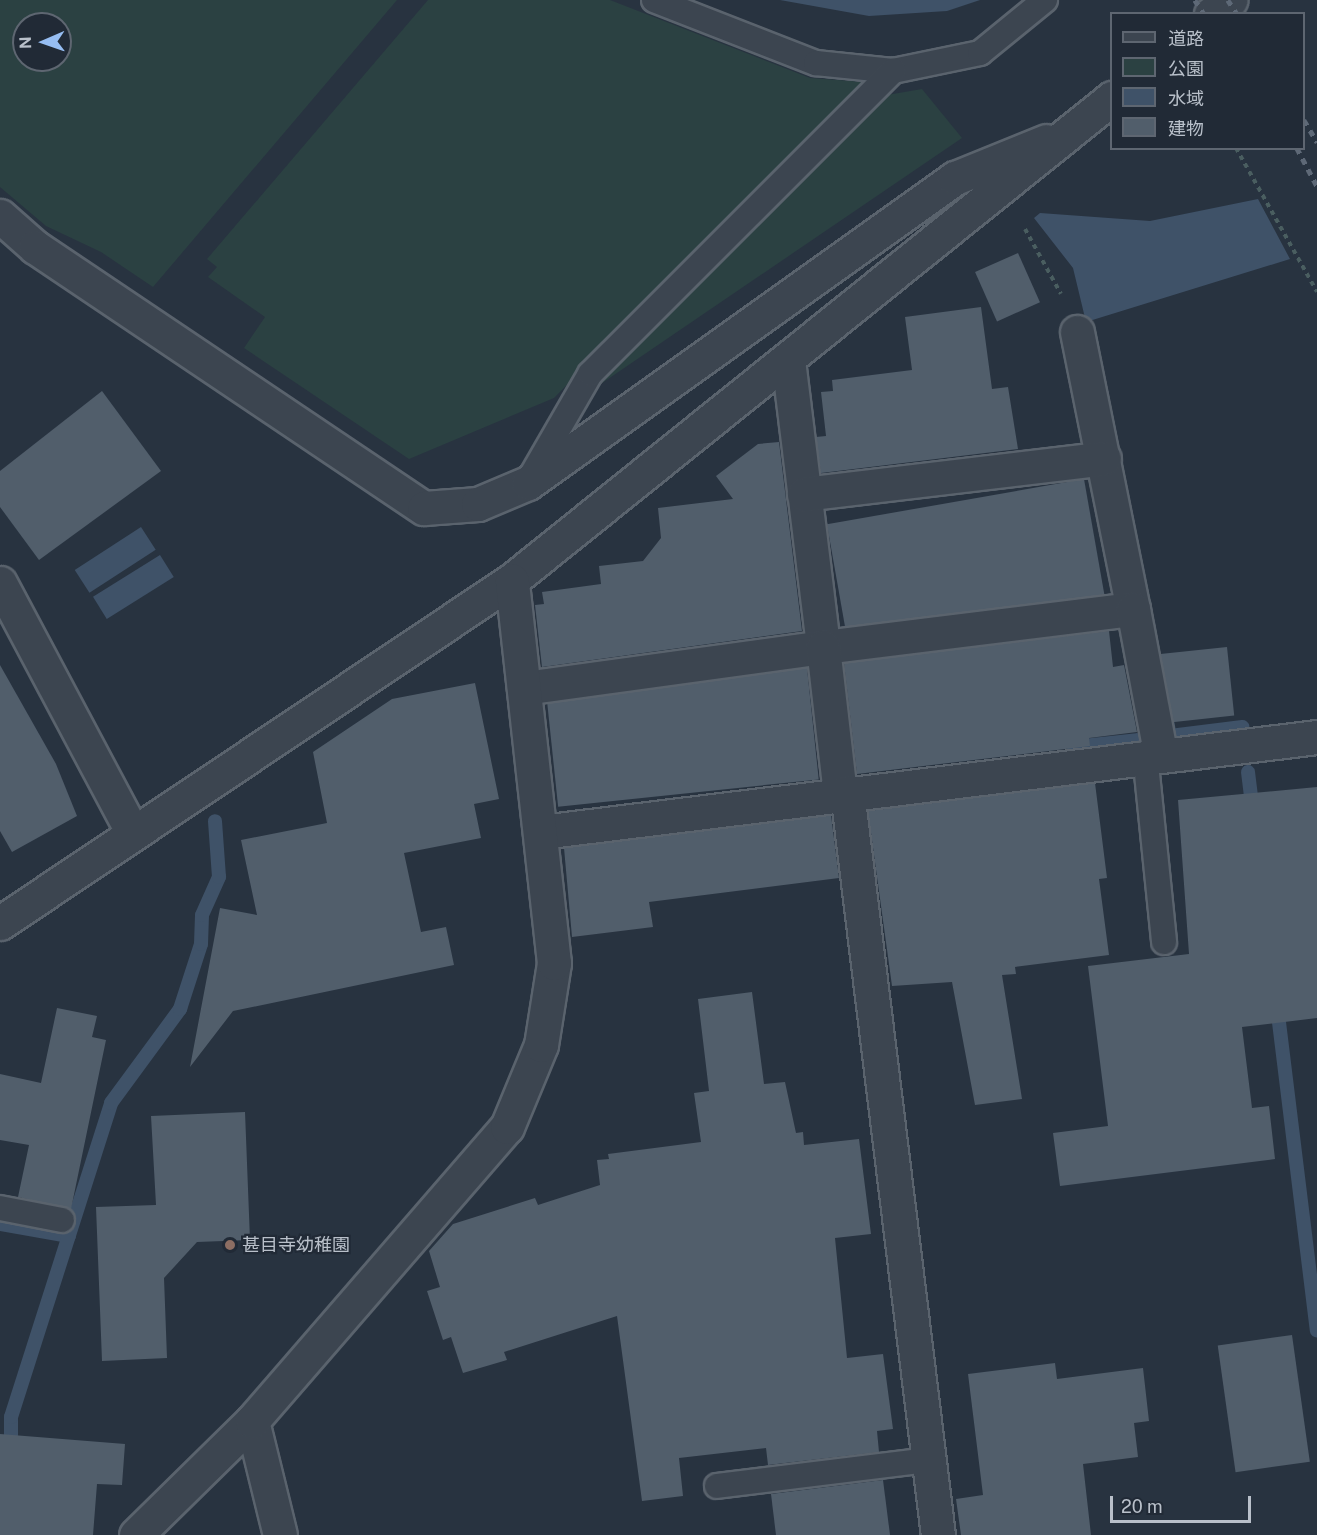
<!DOCTYPE html>
<meta charset="utf-8">
<style>
body{margin:0}
#map{position:relative;width:1317px;height:1535px;overflow:hidden;background:#283340;font-family:"Public Sans","Noto Sans JP",sans-serif}
div>[style]{position:absolute}
.green>*{inset:0;background:#2b4142}
.water>*{inset:0;background:#3f5268;transform-origin:0 0}
.stream>*{height:14px;margin:-7px;padding:0 7px;transform-origin:7px;border-radius:7px;background:#3f5268}
.building>*{inset:0;background:#515e6b;transform-origin:0 0}
.path>*{height:4px;margin-top:-2px;transform-origin:0;background:repeating-linear-gradient(90deg,#4a5e60 0 4.5px,transparent 0 9px)}
.roads{filter:drop-shadow(2px 0 #5a636d) drop-shadow(-2px 0 #5a636d) drop-shadow(0 2px #5a636d) drop-shadow(0 -2px #5a636d)}
.lane>*{height:24px;margin:-12px;padding:0 12px;transform-origin:12px;border-radius:12px;background:#3c4550}
.street>*{height:33px;margin:-16.5px;padding:0 16.5px;transform-origin:16.5px;border-radius:16.5px;background:#3c4550}
.rail>*{height:4.5px;margin-top:-2.25px;transform-origin:0;background:repeating-linear-gradient(90deg,#5e6977 0 6px,transparent 0 12px)}
.dots>*{width:16px;height:16px;translate:-50% -50%;box-sizing:border-box;border:3px solid #212a36;border-radius:50%}
span{translate:-50% -50%;white-space:nowrap;text-align:center;line-height:1.15;-webkit-text-stroke:4.5px #212a36;paint-order:stroke}
.poi-label{font-size:18px;color:#b9c0ca}
.left{translate:0 -50%;text-align:left}
.legend{position:absolute;left:1110px;top:12px;width:195px;height:138px;box-sizing:border-box;background:#212a36;border:2px solid #5e6671;margin:0;padding:8px 10px;list-style:none;font-size:18px;color:#b9c0ca}
.legend li{display:flex;align-items:center;gap:12px;height:30px}
.legend b{width:30px;border:2px solid #5e6671}
.north{position:absolute;left:12px;top:12px;width:60px;height:60px;box-sizing:border-box;background:#212a36;border:2px solid #5e6671;border-radius:50%;rotate:268deg;font-size:16px;font-weight:700;line-height:24px;text-align:center;color:#b9c0ca}
.north::after{content:'';display:block;margin:auto;width:21px;height:27px;background:#96bdf2;clip-path:polygon(50% 0,100% 100%,50% 72%,0 100%)}
.scale{position:absolute;left:1110px;top:1496px;width:141px;height:27px;box-sizing:border-box;border:3px solid #b9c0ca;border-top:0;padding-left:8px;font-size:18px;line-height:21px;white-space:nowrap;color:#b9c0ca;-webkit-text-stroke:4px #212a36;paint-order:stroke}
</style>
<div id="map">
<div class="green">
<div style="clip-path:polygon(evenodd,0 0,397px 0,153px 287px,101px 252px,46px 226px,0 187px,0 0,24px 24px,60px 24px,60px 60px,24px 60px,24px 24px)"></div>
<div style="clip-path:polygon(428px 0,610px 0,810px 78px,865px 82px,554px 398px,409px 459px,244px 348px,265px 317px,208px 277px,217px 267px,207px 259px)"></div>
<div style="clip-path:polygon(922px 89px,962px 138px,589px 392px,887px 95px)"></div>
</div>
<div class="water">
<div style="clip-path:polygon(780px 0,980px 0,947px 11px,869px 16px)"></div>
<div style="clip-path:polygon(1258px 199px,1290px 259px,1086px 322px,1073px 268px,1034px 218px,1040px 213px,1150px 221px)"></div>
<div style="left:141px;top:527px;width:27px;height:79px;rotate:57deg"></div>
<div style="left:160px;top:555px;width:26px;height:79px;rotate:58deg"></div>
</div>
<div class="stream">
<div style="left:1167px;top:721px;width:15px;rotate:79deg"></div>
<div style="left:1170px;top:736px;width:73px;rotate:-7.1deg"></div>
<div style="left:1074px;top:747px;width:63px;rotate:-6.3deg"></div>
<div style="left:1248px;top:772px;width:39px;rotate:83deg"></div>
<div style="left:1277px;top:1006px;width:327px;rotate:83deg"></div>
<div style="left:0;top:1224px;width:70px;rotate:9.9deg"></div>
<div style="left:11px;top:1452px;width:35px;rotate:-90deg"></div>
<div style="left:11px;top:1417px;width:330px;rotate:-72.3deg"></div>
<div style="left:111px;top:1103px;width:117px;rotate:-53.7deg"></div>
<div style="left:180px;top:1009px;width:68px;rotate:-72.1deg"></div>
<div style="left:201px;top:944px;width:29px;rotate:-88deg"></div>
<div style="left:202px;top:915px;width:42px;rotate:-65.9deg"></div>
<div style="left:219px;top:877px;width:56px;rotate:-94.1deg"></div>
</div>
<div class="building">
<div style="left:1018px;top:253px;width:54px;height:47px;rotate:66deg"></div>
<div style="clip-path:polygon(981px 307px,992px 389px,1008px 387px,1018px 449px,821px 473px,816px 437px,826px 436px,821px 392px,833px 391px,832px 380px,912px 370px,905px 317px)"></div>
<div style="clip-path:polygon(102px 391px,161px 471px,39px 560px,0 507px,0 471px)"></div>
<div style="clip-path:polygon(779px 442px,802px 631px,542px 667px,535px 605px,544px 604px,542px 592px,601px 584px,599px 566px,643px 561px,661px 538px,658px 508px,733px 499px,716px 476px,758px 444px)"></div>
<div style="left:1084px;top:479px;width:117px;height:261px;rotate:80deg"></div>
<div style="clip-path:polygon(1109px 631px,1113px 667px,1124px 665px,1137px 732px,1089px 738px,1090px 746px,857px 774px,844px 663px)"></div>
<div style="left:1227px;top:647px;width:69px;height:67px;rotate:84deg"></div>
<div style="clip-path:polygon(0 665px,56px 764px,77px 816px,12px 852px,0 831px)"></div>
<div style="left:807px;top:668px;width:112px;height:262px;rotate:84deg"></div>
<div style="clip-path:polygon(475px 683px,499px 799px,474px 804px,481px 838px,404px 853px,421px 932px,446px 927px,454px 965px,233px 1011px,190px 1067px,220px 908px,257px 915px,241px 840px,327px 823px,313px 752px,392px 699px)"></div>
<div style="clip-path:polygon(1095px 783px,1107px 878px,1099px 879px,1109px 955px,1015px 967px,1016px 974px,1002px 975px,1022px 1099px,975px 1105px,952px 982px,892px 986px,868px 811px)"></div>
<div style="clip-path:polygon(1317px 787px,1317px 1018px,1242px 1027px,1252px 1108px,1269px 1106px,1275px 1159px,1060px 1186px,1053px 1133px,1108px 1126px,1088px 966px,1189px 954px,1178px 800px)"></div>
<div style="clip-path:polygon(831px 815px,839px 878px,649px 902px,653px 927px,572px 937px,564px 848px)"></div>
<div style="clip-path:polygon(752px 992px,764px 1084px,785px 1082px,796px 1133px,803px 1132px,804px 1145px,859px 1139px,871px 1234px,835px 1238px,847px 1358px,883px 1354px,893px 1429px,877px 1431px,879px 1452px,768px 1465px,766px 1448px,679px 1458px,683px 1496px,642px 1501px,617px 1316px,504px 1352px,507px 1360px,463px 1373px,451px 1337px,443px 1340px,427px 1291px,440px 1287px,429px 1251px,453px 1224px,535px 1198px,538px 1205px,600px 1185px,597px 1160px,609px 1159px,608px 1154px,701px 1142px,694px 1093px,709px 1091px,698px 999px)"></div>
<div style="clip-path:polygon(57px 1008px,97px 1016px,92px 1037px,106px 1040px,71px 1209px,18px 1197px,29px 1145px,0 1140px,0 1074px,41px 1083px)"></div>
<div style="clip-path:polygon(245px 1112px,250px 1240px,197px 1242px,164px 1278px,167px 1358px,102px 1361px,96px 1207px,156px 1205px,151px 1116px)"></div>
<div style="left:1292px;top:1335px;width:128px;height:75px;rotate:82deg"></div>
<div style="clip-path:polygon(1055px 1363px,1057px 1379px,1143px 1368px,1149px 1421px,1134px 1423px,1138px 1457px,1083px 1464px,1091px 1535px,961px 1535px,956px 1499px,983px 1495px,968px 1374px)"></div>
<div style="clip-path:polygon(0 1434px,125px 1444px,122px 1485px,97px 1484px,93px 1535px,0 1535px)"></div>
<div style="clip-path:polygon(883px 1480px,890px 1535px,776px 1535px,771px 1494px)"></div>
</div>
<div class="path">
<div style="left:1236px;top:148px;width:165px;rotate:60.6deg"></div>
<div style="left:1025px;top:229px;width:74px;rotate:61deg"></div>
</div>
<div class="roads">
<div class="lane">
<div style="left:654px;top:0;width:174px;rotate:21.3deg"></div>
<div style="left:816px;top:63px;width:77px;rotate:5.9deg"></div>
<div style="left:893px;top:71px;width:89px;rotate:-11.7deg"></div>
<div style="left:980px;top:53px;width:84px;rotate:-39.2deg"></div>
<div style="left:530px;top:478px;width:120px;rotate:-60deg"></div>
<div style="left:590px;top:374px;width:429px;rotate:-45deg"></div>
<div style="left:1145px;top:754px;width:189px;rotate:84.2deg"></div>
<div style="left:0;top:1208px;width:63px;rotate:11deg"></div>
<div style="left:717px;top:1486px;width:214px;rotate:-7deg"></div>
</div>
<div class="street">
<div style="left:1211px;top:14px;width:24px;rotate:-36deg"></div>
<div style="left:0;top:216px;width:47px;rotate:41.5deg"></div>
<div style="left:35px;top:247px;width:468px;rotate:33.9deg"></div>
<div style="left:424px;top:508px;width:54px;rotate:-4.2deg"></div>
<div style="left:478px;top:504px;width:54px;rotate:-22.8deg"></div>
<div style="left:528px;top:483px;width:525px;rotate:-35.54deg"></div>
<div style="left:955px;top:178px;width:98px;rotate:-22.1deg"></div>
<div style="left:1077px;top:332px;width:283px;rotate:78.6deg"></div>
<div style="left:788px;top:360px;width:289px;rotate:83deg"></div>
<div style="left:823px;top:647px;width:312px;rotate:-7deg"></div>
<div style="left:1133px;top:609px;width:146px;rotate:79.3deg"></div>
<div style="left:804px;top:494px;width:302px;rotate:-6.8deg"></div>
<div style="left:0;top:583px;width:281px;rotate:62deg"></div>
<div style="left:524px;top:688px;width:302px;rotate:-7.8deg"></div>
<div style="left:823px;top:647px;width:148px;rotate:83.4deg"></div>
<div style="left:847px;top:792px;width:749px;rotate:83.02deg"></div>
<div style="left:541px;top:832px;width:782px;rotate:-6.98deg"></div>
<div style="left:0;top:923px;width:616px;rotate:-33.82deg"></div>
<div style="left:512px;top:580px;width:770px;rotate:-38.78deg"></div>
<div style="left:252px;top:1421px;width:117px;rotate:76.2deg"></div>
<div style="left:136px;top:1535px;width:163px;rotate:-44.5deg"></div>
<div style="left:252px;top:1421px;width:389px;rotate:-49.1deg"></div>
<div style="left:507px;top:1127px;width:89px;rotate:-67.5deg"></div>
<div style="left:541px;top:1045px;width:83px;rotate:-81deg"></div>
<div style="left:554px;top:963px;width:385px;rotate:-96.3deg"></div>
</div>
</div>
<div class="rail">
<div style="left:1195px;top:0;width:17px;rotate:57deg"></div>
<div style="left:1228px;top:0;width:17px;rotate:57deg"></div>
<div style="left:1304px;top:120px;width:26px;rotate:59deg"></div>
<div style="left:1297px;top:148px;width:43px;rotate:62.2deg"></div>
</div>
<div class="dots">
<div style="left:230px;top:1245px;background:#8d6e63"></div>
</div>
<div class="poi-label">
<span class="left" style="left:242px;top:1245px">甚目寺幼稚園</span>
</div>
<ul class="legend">
<li><b style="height:8px;background:#3c4550"></b>道路</li>
<li><b style="height:16px;background:#2b4142"></b>公園</li>
<li><b style="height:16px;background:#3f5268"></b>水域</li>
<li><b style="height:16px;background:#515e6b"></b>建物</li>
</ul>
<div class="north">N</div>
<div class="scale">20 m</div>
</div>
